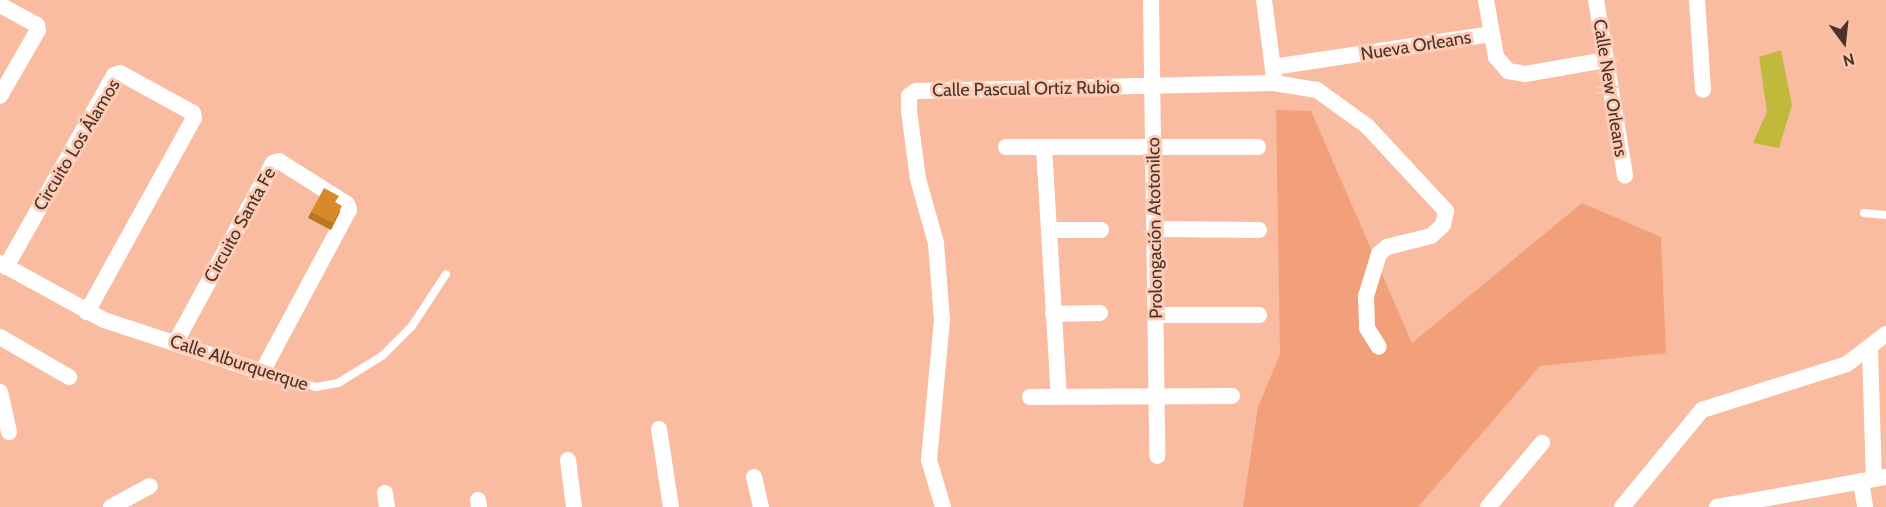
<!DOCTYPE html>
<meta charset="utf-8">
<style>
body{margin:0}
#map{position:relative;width:1886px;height:507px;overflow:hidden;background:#f9bca0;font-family:Cabin,sans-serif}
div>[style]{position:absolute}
.green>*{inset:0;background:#f2a07a}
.water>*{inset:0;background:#c1b93c}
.service>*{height:8px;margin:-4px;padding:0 4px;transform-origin:4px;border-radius:4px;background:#fff}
.minor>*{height:16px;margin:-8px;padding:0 8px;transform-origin:8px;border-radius:8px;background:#fff}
.wall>*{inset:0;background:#ba7623}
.building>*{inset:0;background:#d88929}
span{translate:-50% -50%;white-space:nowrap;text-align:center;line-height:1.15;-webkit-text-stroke:6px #feccb6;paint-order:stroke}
.street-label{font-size:18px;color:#4c3328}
.north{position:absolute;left:1814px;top:12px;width:60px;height:60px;-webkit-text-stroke:4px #feccb6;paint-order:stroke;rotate:165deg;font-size:16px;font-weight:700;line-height:24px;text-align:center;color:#4c3328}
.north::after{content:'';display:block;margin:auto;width:21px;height:27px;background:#4c3328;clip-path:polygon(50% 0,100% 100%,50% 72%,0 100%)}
</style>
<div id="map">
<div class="green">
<div style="clip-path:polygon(1276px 110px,1311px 111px,1412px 343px,1582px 203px,1661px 237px,1666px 353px,1540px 366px,1418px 507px,1243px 507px,1258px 407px,1280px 354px)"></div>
</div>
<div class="water">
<div style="clip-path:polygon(1781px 50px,1792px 105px,1779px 148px,1753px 143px,1767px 112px,1759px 57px)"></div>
</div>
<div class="service">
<div style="left:1864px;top:213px;width:22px;rotate:5deg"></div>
<div style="left:262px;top:372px;width:56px;rotate:15.5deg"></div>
<div style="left:316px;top:387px;width:22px;rotate:-10deg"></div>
<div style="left:338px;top:383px;width:52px;rotate:-31.5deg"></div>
<div style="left:382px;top:356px;width:42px;rotate:-45deg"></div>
<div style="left:412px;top:326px;width:62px;rotate:-56.8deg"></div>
</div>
<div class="minor">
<div style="left:1151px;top:0;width:456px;rotate:89.2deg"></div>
<div style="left:1264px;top:0;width:78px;rotate:82.6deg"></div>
<div style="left:1486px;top:0;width:58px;rotate:80deg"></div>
<div style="left:1496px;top:57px;width:18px;rotate:49deg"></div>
<div style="left:1508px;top:71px;width:17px;rotate:10deg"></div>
<div style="left:1525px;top:74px;width:81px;rotate:-9.9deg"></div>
<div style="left:1596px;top:0;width:178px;rotate:80.6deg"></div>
<div style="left:1697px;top:0;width:90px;rotate:86.2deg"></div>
<div style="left:0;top:5px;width:42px;rotate:28.4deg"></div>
<div style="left:37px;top:25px;width:5px;rotate:79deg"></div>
<div style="left:38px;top:30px;width:76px;rotate:119.9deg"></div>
<div style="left:1273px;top:67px;width:220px;rotate:-8.6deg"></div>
<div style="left:1006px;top:147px;width:252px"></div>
<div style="left:1044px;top:147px;width:250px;rotate:86.6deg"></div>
<div style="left:1156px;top:229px;width:103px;rotate:0.6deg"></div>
<div style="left:1049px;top:230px;width:52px"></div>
<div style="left:0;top:263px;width:119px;rotate:28.7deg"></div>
<div style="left:104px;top:320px;width:166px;rotate:18.2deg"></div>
<div style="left:262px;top:372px;width:184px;rotate:-61.8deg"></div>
<div style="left:349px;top:210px;width:6px;rotate:-108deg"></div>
<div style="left:347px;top:204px;width:80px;rotate:-147.7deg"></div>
<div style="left:279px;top:161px;width:6px;rotate:162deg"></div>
<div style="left:273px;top:163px;width:204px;rotate:118.5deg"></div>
<div style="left:6px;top:267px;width:220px;rotate:-60.6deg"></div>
<div style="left:114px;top:75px;width:6px;rotate:-18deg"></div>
<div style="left:120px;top:73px;width:83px;rotate:28.7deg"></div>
<div style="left:193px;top:113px;width:5px;rotate:79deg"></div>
<div style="left:194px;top:118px;width:222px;rotate:118.9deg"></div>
<div style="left:1053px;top:314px;width:47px;rotate:-1.2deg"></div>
<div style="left:1156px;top:315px;width:103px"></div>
<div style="left:0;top:337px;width:80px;rotate:30.1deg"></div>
<div style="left:1870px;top:348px;width:131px;rotate:88.3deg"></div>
<div style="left:0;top:392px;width:41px;rotate:77.3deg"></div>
<div style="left:1030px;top:397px;width:202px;rotate:-0.3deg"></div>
<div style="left:659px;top:429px;width:79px;rotate:81.3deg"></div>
<div style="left:568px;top:460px;width:47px;rotate:82.7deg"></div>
<div style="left:754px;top:477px;width:31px;rotate:77deg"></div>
<div style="left:1861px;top:481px;width:26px;rotate:81deg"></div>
<div style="left:385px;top:493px;width:14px;rotate:82deg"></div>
<div style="left:478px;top:500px;width:7px;rotate:82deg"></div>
<div style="left:111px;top:507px;width:44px;rotate:-28.3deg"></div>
<div style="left:943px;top:507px;width:49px;rotate:-106.6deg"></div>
<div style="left:929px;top:460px;width:141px;rotate:-84.7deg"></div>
<div style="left:942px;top:320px;width:77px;rotate:-94.5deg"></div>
<div style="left:936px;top:243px;width:66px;rotate:-105.7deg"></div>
<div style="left:918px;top:179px;width:69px;rotate:-97.5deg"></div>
<div style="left:909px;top:111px;width:15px;rotate:-90deg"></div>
<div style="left:909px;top:96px;width:9px;rotate:-36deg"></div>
<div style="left:916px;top:91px;width:358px;rotate:-1.3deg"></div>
<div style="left:1274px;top:83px;width:44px;rotate:9.2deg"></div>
<div style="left:1317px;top:90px;width:62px;rotate:35.8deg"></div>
<div style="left:1367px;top:126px;width:116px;rotate:47.1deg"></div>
<div style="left:1446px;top:211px;width:14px;rotate:102deg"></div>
<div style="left:1443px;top:225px;width:16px;rotate:137deg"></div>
<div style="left:1431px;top:236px;width:45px;rotate:166deg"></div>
<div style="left:1387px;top:247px;width:11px;rotate:139deg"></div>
<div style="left:1379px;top:254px;width:44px;rotate:107.2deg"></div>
<div style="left:1366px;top:296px;width:32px;rotate:88deg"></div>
<div style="left:1367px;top:328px;width:22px;rotate:58deg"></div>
<div style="left:1488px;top:507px;width:84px;rotate:-49.8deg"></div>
<div style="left:1622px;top:507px;width:126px;rotate:-50.5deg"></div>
<div style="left:1702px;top:410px;width:152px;rotate:-17.6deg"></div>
<div style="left:1847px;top:364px;width:49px;rotate:-37.6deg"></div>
<div style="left:1717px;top:507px;width:172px;rotate:-10.1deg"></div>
</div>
<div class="wall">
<div style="clip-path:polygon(336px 203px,340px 212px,331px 230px,308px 218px,311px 212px)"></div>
</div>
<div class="building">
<div style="clip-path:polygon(324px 188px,339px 196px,335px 202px,342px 206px,333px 223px,311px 212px)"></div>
</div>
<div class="street-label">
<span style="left:1416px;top:46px;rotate:-9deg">Nueva Orleans</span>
<span style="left:1610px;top:88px;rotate:81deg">Calle New Orleans</span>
<span style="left:1026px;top:89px;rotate:-1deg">Calle Pascual Ortiz Rubio</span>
<span style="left:77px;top:145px;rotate:-59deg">Circuito Los Álamos</span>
<span style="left:240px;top:225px;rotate:-61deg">Circuito Santa Fe</span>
<span style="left:1155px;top:228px;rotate:-91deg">Prolongación Atotonilco</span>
<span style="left:239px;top:363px;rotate:18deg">Calle Alburquerque</span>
</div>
<div class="north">N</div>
</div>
